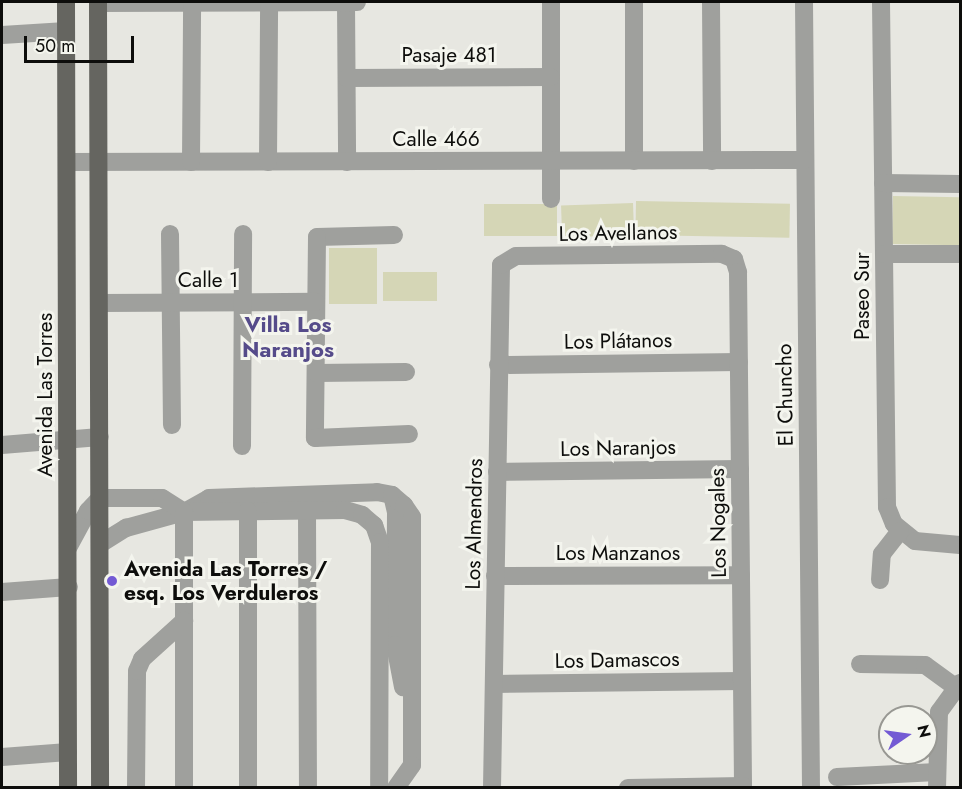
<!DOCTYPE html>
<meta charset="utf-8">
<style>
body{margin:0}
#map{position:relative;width:962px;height:789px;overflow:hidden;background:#e7e7e1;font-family:Jost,sans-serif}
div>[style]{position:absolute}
.green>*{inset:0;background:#d5d6b6;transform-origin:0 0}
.minor>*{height:18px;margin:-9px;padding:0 9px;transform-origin:9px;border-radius:9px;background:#9fa09d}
.major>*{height:18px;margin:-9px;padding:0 9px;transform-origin:9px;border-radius:9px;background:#656560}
.dots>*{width:16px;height:16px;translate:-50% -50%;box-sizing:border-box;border:3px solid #f4f5ee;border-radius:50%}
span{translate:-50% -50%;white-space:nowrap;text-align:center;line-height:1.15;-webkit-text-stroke:6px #f4f5ee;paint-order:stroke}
.street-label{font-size:21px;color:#0d0d0b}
.poi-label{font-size:21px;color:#0d0d0b;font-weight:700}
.left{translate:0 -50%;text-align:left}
.neighbourhood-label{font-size:22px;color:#554b8a;font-weight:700}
.frame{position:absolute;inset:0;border:3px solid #0d0d0b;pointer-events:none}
.north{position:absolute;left:878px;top:705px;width:60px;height:60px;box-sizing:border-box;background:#f4f5ee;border:2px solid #989893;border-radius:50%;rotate:77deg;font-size:16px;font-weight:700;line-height:24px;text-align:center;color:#0d0d0b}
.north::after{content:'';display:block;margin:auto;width:21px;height:27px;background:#735ad4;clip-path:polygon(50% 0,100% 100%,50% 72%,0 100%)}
.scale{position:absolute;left:24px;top:36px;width:110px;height:27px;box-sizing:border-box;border:3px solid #0d0d0b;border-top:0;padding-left:8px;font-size:18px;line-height:21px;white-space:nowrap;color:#0d0d0b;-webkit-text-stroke:4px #f4f5ee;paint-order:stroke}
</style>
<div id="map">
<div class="green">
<div style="left:893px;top:196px;width:67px;height:48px;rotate:1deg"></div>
<div style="left:636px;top:201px;width:154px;height:34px;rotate:1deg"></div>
<div style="left:633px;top:203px;width:32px;height:72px;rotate:88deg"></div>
<div style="left:557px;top:204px;width:32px;height:73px;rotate:90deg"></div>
<div style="left:329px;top:248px;width:48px;height:56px"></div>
<div style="left:383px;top:272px;width:54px;height:29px"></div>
</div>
<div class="minor">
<div style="left:346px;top:2px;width:160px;rotate:89.6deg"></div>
<div style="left:551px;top:2px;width:197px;rotate:90deg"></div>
<div style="left:634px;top:2px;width:159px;rotate:90deg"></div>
<div style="left:711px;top:2px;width:159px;rotate:89.6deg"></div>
<div style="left:804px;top:2px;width:786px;rotate:89.49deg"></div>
<div style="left:881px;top:2px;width:505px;rotate:89.32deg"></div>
<div style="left:887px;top:507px;width:18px;rotate:68deg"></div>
<div style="left:894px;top:524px;width:27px;rotate:39deg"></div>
<div style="left:915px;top:541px;width:45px;rotate:5.1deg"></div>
<div style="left:98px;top:3px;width:259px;rotate:-0.2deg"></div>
<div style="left:2px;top:35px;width:64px;rotate:-3.6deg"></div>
<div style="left:347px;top:78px;width:204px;rotate:-0.3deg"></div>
<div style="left:67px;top:162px;width:738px;rotate:-0.16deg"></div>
<div style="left:191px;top:162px;width:160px;rotate:-89.6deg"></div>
<div style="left:268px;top:162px;width:160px;rotate:-89.6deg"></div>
<div style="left:883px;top:183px;width:77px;rotate:0.7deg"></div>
<div style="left:170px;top:234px;width:191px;rotate:89.4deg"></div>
<div style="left:394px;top:235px;width:77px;rotate:178.5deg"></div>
<div style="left:317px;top:237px;width:201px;rotate:90.6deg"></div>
<div style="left:315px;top:438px;width:94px;rotate:-2.4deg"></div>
<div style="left:884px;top:254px;width:76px"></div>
<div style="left:100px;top:303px;width:216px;rotate:-0.3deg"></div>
<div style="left:498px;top:365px;width:241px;rotate:-0.7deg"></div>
<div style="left:316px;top:373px;width:90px;rotate:-0.6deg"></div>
<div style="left:2px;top:445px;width:98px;rotate:-4.7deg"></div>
<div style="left:242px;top:446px;width:212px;rotate:-89.7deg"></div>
<div style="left:497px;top:472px;width:243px;rotate:-0.7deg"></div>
<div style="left:392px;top:495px;width:18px;rotate:77deg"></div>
<div style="left:396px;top:513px;width:132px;rotate:90.4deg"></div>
<div style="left:395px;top:645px;width:43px;rotate:79.2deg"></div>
<div style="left:186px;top:511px;width:26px;rotate:-29deg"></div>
<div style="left:209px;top:498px;width:168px;rotate:-2deg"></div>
<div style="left:377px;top:492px;width:15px;rotate:11deg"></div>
<div style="left:392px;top:495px;width:16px;rotate:40deg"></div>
<div style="left:404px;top:505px;width:14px;rotate:56deg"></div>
<div style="left:412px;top:517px;width:248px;rotate:90deg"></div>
<div style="left:412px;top:765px;width:28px;rotate:125deg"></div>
<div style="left:307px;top:511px;width:277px;rotate:89.8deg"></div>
<div style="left:100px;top:544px;width:31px;rotate:-32deg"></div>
<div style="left:126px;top:528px;width:60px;rotate:-15.4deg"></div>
<div style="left:184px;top:512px;width:161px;rotate:-0.7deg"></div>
<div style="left:345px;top:510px;width:18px;rotate:16deg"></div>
<div style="left:362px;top:515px;width:16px;rotate:40deg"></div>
<div style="left:374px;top:525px;width:18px;rotate:71deg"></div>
<div style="left:380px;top:542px;width:246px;rotate:90.2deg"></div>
<div style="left:68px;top:548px;width:42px;rotate:-61.6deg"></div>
<div style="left:88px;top:511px;width:18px;rotate:-47deg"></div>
<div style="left:100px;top:498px;width:62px"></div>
<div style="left:162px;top:498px;width:26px;rotate:32deg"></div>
<div style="left:184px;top:512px;width:276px;rotate:90deg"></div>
<div style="left:495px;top:576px;width:246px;rotate:-0.2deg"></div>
<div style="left:880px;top:580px;width:26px;rotate:-86deg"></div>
<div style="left:882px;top:554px;width:29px;rotate:-52deg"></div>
<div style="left:2px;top:592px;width:67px;rotate:-4.3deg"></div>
<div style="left:860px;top:664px;width:65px;rotate:0.9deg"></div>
<div style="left:925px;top:665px;width:37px;rotate:36deg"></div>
<div style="left:494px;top:684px;width:248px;rotate:-0.7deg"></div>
<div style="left:2px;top:757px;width:66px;rotate:-4.3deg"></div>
<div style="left:837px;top:777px;width:100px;rotate:-2.9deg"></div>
<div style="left:136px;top:788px;width:117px;rotate:-89.5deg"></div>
<div style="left:137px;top:671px;width:13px;rotate:-67deg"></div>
<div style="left:142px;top:659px;width:57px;rotate:-42.1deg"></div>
<div style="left:248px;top:788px;width:277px;rotate:-90deg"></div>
<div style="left:492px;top:788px;width:523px;rotate:-89.01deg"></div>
<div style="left:501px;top:265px;width:17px;rotate:-31deg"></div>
<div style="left:516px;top:256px;width:206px;rotate:-0.6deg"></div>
<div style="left:722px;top:254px;width:13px;rotate:23deg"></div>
<div style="left:734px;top:259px;width:14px;rotate:73deg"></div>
<div style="left:738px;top:272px;width:516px;rotate:89.44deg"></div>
<div style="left:628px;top:788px;width:115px;rotate:-1deg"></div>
<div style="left:937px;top:788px;width:76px;rotate:-88.5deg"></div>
<div style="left:939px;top:712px;width:36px;rotate:-54deg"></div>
</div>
<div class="major">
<div style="left:66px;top:2px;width:786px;rotate:89.85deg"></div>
<div style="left:98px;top:2px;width:786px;rotate:89.85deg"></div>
</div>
<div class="dots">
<div style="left:112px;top:581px;background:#735ad4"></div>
</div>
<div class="street-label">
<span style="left:449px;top:55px">Pasaje 481</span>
<span style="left:436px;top:139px">Calle 466</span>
<span style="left:618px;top:233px;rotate:-1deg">Los Avellanos</span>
<span style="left:208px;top:280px">Calle 1</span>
<span style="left:862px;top:296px;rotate:-90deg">Paseo Sur</span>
<span style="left:618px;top:341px;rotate:-1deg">Los Plátanos</span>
<span style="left:45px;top:395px;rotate:-90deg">Avenida Las Torres</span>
<span style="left:785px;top:395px;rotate:-91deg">El Chuncho</span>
<span style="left:618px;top:448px;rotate:-1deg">Los Naranjos</span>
<span style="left:718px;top:523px;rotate:-91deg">Los Nogales</span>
<span style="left:474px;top:524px;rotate:-89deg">Los Almendros</span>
<span style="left:618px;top:553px">Los Manzanos</span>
<span style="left:617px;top:660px;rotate:-1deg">Los Damascos</span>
</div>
<div class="poi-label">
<span class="left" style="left:124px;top:581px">Avenida Las Torres /<br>esq. Los Verduleros</span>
</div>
<div class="neighbourhood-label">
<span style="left:288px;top:337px">Villa Los<br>Naranjos</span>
</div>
<div class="frame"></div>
<div class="north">N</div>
<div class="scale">50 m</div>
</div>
